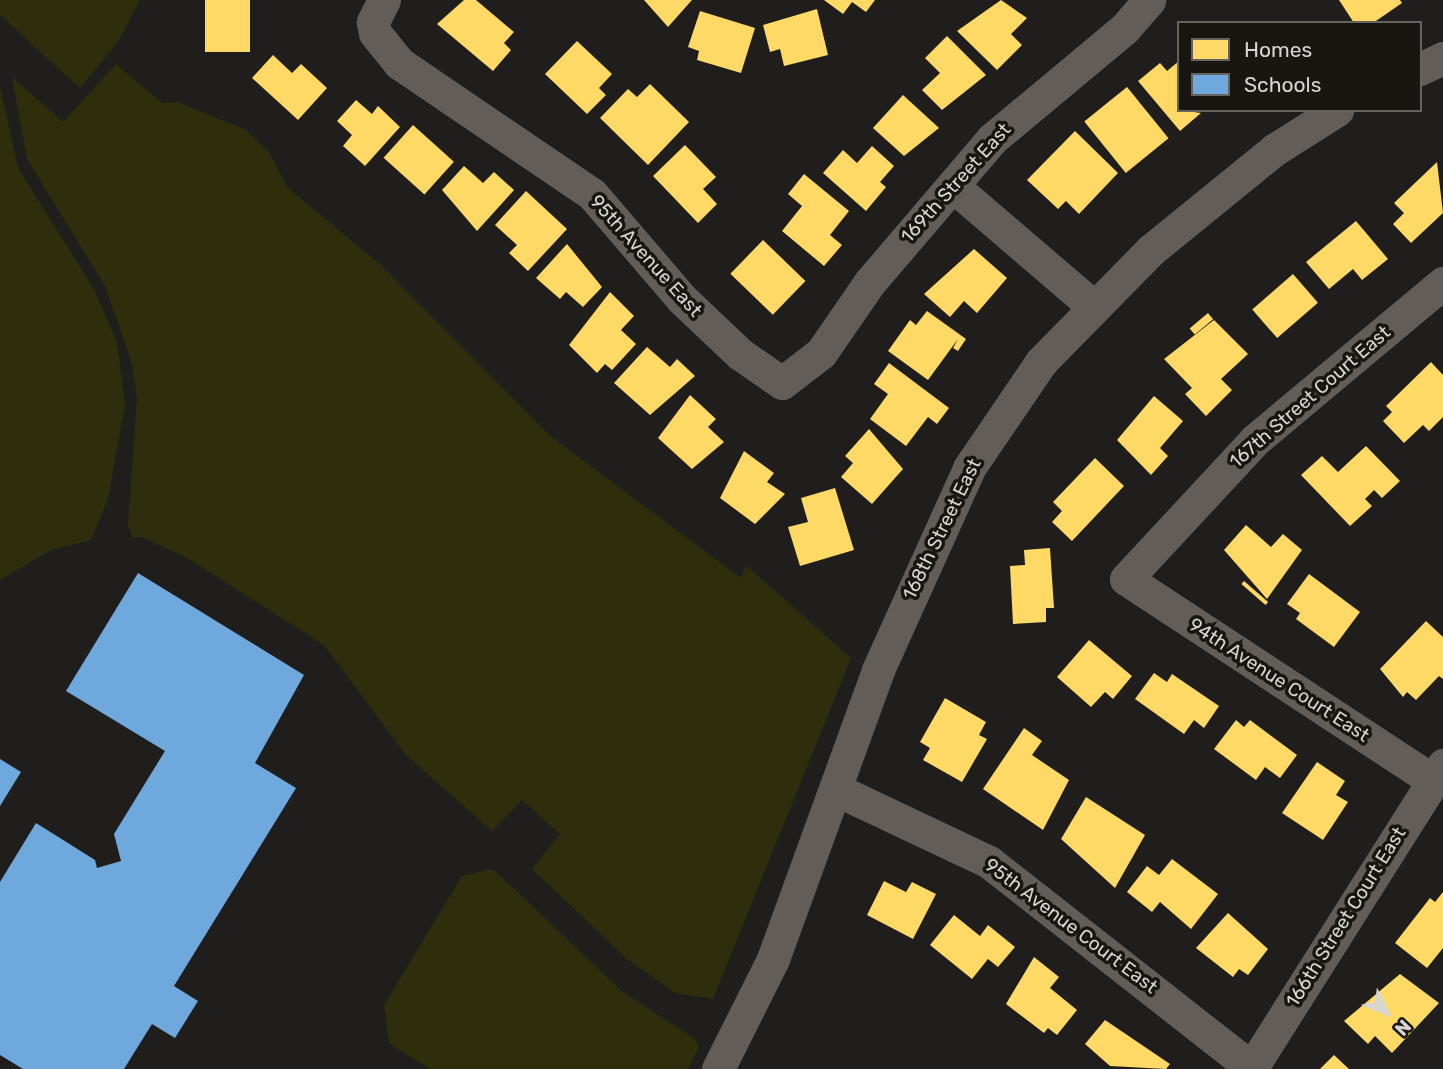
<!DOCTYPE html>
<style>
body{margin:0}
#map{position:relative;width:1443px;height:1069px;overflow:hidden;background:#201e1c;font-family:Rubik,sans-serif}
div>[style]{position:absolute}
.green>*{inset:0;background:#2e2e0c}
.homes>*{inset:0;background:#ffd966;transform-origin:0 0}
.schools>*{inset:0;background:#6fa8dc}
.minor>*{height:33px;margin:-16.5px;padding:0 16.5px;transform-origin:16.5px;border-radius:16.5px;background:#635d59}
span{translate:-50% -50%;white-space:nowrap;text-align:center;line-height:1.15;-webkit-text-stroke:7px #191611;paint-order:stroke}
.street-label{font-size:19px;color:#d8d6d2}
.legend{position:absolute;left:1177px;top:21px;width:245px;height:91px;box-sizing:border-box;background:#191611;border:2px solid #65635e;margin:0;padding:9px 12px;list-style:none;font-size:21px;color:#d8d6d2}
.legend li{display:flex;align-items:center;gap:14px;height:35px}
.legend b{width:35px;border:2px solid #65635e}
.north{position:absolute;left:1352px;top:978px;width:70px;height:70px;-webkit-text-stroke:5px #191611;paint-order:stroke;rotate:133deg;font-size:19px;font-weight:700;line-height:28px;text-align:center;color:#d8d6d2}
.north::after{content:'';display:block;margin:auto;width:24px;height:32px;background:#d8d6d2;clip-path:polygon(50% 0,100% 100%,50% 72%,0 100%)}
</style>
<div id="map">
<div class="green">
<div style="clip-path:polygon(0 0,140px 0,118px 42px,80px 88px,0 15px)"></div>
<div style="clip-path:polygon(116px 64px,162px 103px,178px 102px,246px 130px,269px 152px,287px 187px,381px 265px,549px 435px,741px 578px,746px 565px,851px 658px,713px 999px,675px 993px,627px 959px,532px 869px,560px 834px,522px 800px,492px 831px,406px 755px,324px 645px,187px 558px,142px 537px,133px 538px,128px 526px,137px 397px,131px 360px,105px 286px,27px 159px,12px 77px,63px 122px)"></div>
<div style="clip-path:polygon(0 87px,18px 168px,94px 289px,117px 342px,125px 405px,108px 499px,91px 540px,51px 550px,0 580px)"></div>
<div style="clip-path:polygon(493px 869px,623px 992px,695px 1039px,699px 1047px,688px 1069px,430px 1069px,389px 1043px,384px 1005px,462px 876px)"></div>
</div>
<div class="homes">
<div style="left:205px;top:0;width:45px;height:52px"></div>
<div style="clip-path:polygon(464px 0,476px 0,514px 32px,504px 43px,511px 50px,493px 71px,437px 24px)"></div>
<div style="clip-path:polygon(644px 0,692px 0,668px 27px)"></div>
<div style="clip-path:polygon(824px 0,875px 0,866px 12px,852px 2px,843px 14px)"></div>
<div style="clip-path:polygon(1001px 0,1027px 18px,1011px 34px,1022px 45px,997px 70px,957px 31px)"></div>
<div style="clip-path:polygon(1339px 0,1400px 0,1402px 3px,1373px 23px,1354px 23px)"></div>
<div style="clip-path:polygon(817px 9px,828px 55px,784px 66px,780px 49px,770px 52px,763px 25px)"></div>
<div style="clip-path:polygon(700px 11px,755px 28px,741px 73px,697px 60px,699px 51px,688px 47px)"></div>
<div style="clip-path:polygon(947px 36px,986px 75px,942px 110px,922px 90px,940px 73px,925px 58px)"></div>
<div style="clip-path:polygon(577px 41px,612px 74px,599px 88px,606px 95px,587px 114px,545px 74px)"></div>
<div style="clip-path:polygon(273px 55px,292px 73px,301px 64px,327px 88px,298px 120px,252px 78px)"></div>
<div style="clip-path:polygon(1179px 61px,1179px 110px,1201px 113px,1180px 131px,1138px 81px,1160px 63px,1167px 71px)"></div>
<div style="clip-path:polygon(650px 84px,689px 122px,648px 165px,600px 118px,628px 89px,637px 97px)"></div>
<div style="left:1127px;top:87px;width:66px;height:55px;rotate:51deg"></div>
<div style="clip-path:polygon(903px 95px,939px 128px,904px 156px,873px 128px)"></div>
<div style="clip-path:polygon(356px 100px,372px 114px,378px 106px,400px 127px,365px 166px,343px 146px,352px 135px,337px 121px)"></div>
<div style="left:413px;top:125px;width:55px;height:44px;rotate:42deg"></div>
<div style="clip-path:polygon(1075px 131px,1118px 173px,1079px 214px,1066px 201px,1058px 209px,1027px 180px)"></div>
<div style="clip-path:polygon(685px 145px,716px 177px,703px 189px,717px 204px,698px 223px,653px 176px)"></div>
<div style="clip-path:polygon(872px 146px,894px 166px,880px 182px,886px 187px,866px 211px,823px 173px,843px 150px,857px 163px)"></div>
<div style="clip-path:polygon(1437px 162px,1443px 213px,1411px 243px,1393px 224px,1404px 213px,1394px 203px)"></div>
<div style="clip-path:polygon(464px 166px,483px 183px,494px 172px,514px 190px,477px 231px,442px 190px)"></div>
<div style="clip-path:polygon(804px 174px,849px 211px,830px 235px,842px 245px,824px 266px,782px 231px,802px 206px,788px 194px)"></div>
<div style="clip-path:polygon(526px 191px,567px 229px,528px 271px,509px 253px,517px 245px,495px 225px)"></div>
<div style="clip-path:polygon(1356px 221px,1388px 259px,1362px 280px,1353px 269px,1329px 289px,1306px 262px)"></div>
<div style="left:763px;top:240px;width:59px;height:47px;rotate:44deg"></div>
<div style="clip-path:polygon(567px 244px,602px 287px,583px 307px,566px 292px,560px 299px,536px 278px)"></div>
<div style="clip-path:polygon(974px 249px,1007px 278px,977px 313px,964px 301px,950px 317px,924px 294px)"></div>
<div style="left:1293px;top:274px;width:38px;height:54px;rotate:49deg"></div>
<div style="clip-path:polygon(610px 292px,634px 316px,621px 330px,636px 344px,612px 370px,605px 364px,597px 373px,569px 345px)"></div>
<div style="clip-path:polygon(927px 311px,966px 339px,958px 351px,953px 348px,958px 339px,928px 380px,888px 351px,910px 320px,916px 325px)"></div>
<div style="left:1208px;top:313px;width:8px;height:24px;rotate:50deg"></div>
<div style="clip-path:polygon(1214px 320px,1248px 354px,1221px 379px,1232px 390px,1206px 416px,1185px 394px,1192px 388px,1164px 359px)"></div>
<div style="clip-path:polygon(647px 347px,670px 367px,677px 359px,695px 376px,650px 415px,614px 383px)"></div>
<div style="clip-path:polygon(1431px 362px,1443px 375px,1443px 417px,1429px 431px,1423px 425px,1404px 443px,1383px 421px,1392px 412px,1386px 406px)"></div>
<div style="clip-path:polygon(889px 363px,949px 408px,937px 424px,928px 417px,906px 446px,870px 419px,888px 394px,874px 384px)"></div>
<div style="clip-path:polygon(690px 395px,716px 419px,708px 427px,724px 442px,692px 469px,658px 438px)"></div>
<div style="clip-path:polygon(1154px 396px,1183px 421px,1160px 448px,1168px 456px,1151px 475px,1117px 440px)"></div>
<div style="clip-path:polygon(869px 429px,903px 469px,872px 504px,841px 477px,853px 463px,845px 456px)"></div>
<div style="clip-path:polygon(1366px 446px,1400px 481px,1382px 498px,1374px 490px,1365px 499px,1372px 506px,1350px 526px,1301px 475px,1322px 456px,1338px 472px)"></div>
<div style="clip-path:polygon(744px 451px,774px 473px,767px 482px,785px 494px,755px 524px,720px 498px)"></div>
<div style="clip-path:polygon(1095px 458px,1124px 486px,1072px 541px,1052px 522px,1062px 511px,1053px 502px)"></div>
<div style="clip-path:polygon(835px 488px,854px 550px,800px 566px,788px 527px,808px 522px,801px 498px)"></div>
<div style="clip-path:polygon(1246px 525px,1271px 547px,1283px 534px,1302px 550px,1267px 599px,1224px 550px)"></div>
<div style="clip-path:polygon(1050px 548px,1054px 608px,1046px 608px,1046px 622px,1013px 624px,1010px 566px,1025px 565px,1024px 550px)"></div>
<div style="clip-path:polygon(1309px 574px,1360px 612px,1334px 647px,1296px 619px,1300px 613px,1287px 604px)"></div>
<div style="left:1244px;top:581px;width:32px;height:4px;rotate:41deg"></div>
<div style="clip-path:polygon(1426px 621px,1443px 637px,1443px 679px,1439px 676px,1416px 700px,1407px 692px,1403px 697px,1380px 669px)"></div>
<div style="clip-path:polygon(1089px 640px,1132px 676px,1113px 699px,1105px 692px,1091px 707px,1057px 677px)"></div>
<div style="clip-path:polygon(1154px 673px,1167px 682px,1172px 674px,1219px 706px,1204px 728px,1194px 720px,1184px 734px,1135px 699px)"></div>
<div style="clip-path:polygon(945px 698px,986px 722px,979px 735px,987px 739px,962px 782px,923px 760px,930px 748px,920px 742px)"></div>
<div style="clip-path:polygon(1236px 720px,1244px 727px,1250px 720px,1297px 755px,1280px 778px,1265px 767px,1256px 780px,1214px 749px)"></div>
<div style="clip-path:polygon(1024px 728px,1042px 741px,1032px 755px,1069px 780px,1043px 830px,983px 789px)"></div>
<div style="clip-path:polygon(1317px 762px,1345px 781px,1336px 795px,1348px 802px,1323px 840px,1282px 813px)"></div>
<div style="clip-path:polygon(1086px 797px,1145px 835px,1115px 888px,1061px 839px)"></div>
<div style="clip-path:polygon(1172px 859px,1218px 894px,1191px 929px,1160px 902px,1152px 912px,1127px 892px,1147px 866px,1159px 875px)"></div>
<div style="clip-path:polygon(884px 881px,906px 892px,912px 882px,936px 894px,913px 939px,867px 915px)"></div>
<div style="clip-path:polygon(1443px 892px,1443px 948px,1427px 968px,1395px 943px,1430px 898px,1435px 902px)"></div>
<div style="clip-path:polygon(1228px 913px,1268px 949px,1248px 975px,1239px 969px,1233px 977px,1196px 948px)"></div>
<div style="clip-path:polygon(954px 915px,980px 936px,988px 925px,1015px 947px,998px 967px,988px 959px,972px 979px,930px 945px)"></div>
<div style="clip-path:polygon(1034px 957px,1059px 977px,1050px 988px,1077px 1010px,1057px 1035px,1048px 1028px,1044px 1033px,1006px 1004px)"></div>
<div style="clip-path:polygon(1400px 974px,1439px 1003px,1392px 1053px,1375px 1036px,1368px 1044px,1344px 1021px)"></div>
<div style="clip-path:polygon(1105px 1020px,1170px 1064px,1166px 1069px,1110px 1066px,1085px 1044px)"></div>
<div style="clip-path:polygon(1334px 1055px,1349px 1069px,1320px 1069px)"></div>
</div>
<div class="schools">
<div style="clip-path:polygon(138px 573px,304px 675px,255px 763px,296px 788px,174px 986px,198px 1001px,175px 1038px,152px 1024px,124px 1069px,23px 1069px,0 1055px,0 882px,36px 823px,95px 860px,97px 868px,121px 861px,114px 834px,165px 751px,66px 691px)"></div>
<div style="clip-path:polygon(0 759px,21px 772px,0 806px)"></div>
</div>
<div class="minor">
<div style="left:384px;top:0;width:25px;rotate:117deg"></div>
<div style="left:373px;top:22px;width:11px;rotate:80deg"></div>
<div style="left:375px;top:33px;width:38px;rotate:51deg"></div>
<div style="left:399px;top:63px;width:233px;rotate:34.2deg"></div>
<div style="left:592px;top:194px;width:138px;rotate:49.4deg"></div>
<div style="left:682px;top:299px;width:80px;rotate:43.5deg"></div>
<div style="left:740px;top:354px;width:51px;rotate:34.6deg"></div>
<div style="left:782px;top:383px;width:49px;rotate:-37.6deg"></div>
<div style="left:821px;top:353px;width:86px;rotate:-55.4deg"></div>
<div style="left:870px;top:282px;width:188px;rotate:-49.5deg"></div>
<div style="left:992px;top:139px;width:173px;rotate:-39.8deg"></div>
<div style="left:1125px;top:28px;width:37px;rotate:-49deg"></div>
<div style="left:1420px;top:69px;width:25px;rotate:-26deg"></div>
<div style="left:954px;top:187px;width:184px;rotate:40.6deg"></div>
<div style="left:1432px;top:780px;width:366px;rotate:-146.7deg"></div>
<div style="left:1126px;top:579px;width:190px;rotate:-47.1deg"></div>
<div style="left:1255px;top:440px;width:245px;rotate:-39.9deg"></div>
<div style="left:837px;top:790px;width:168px;rotate:25.3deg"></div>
<div style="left:989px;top:862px;width:334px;rotate:38.1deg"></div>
<div style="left:718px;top:1069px;width:123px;rotate:-63.4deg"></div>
<div style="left:773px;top:959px;width:307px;rotate:-70deg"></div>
<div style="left:878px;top:670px;width:222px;rotate:-65.7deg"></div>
<div style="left:969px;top:468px;width:128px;rotate:-55.8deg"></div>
<div style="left:1041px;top:362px;width:157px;rotate:-45.5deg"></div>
<div style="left:1151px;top:250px;width:159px;rotate:-39.1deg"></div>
<div style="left:1274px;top:150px;width:75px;rotate:-32.4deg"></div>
<div style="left:1251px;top:1069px;width:360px;rotate:-57.7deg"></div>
</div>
<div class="street-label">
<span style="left:956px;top:183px;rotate:-48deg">169th Street East</span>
<span style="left:646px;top:256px;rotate:48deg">95th Avenue East</span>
<span style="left:1310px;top:397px;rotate:-41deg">167th Street Court East</span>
<span style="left:942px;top:529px;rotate:-64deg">168th Street East</span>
<span style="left:1279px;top:680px;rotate:33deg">94th Avenue Court East</span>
<span style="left:1346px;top:917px;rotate:-58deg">166th Street Court East</span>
<span style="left:1071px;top:926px;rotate:37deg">95th Avenue Court East</span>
</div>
<ul class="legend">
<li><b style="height:19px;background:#ffd966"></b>Homes</li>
<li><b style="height:19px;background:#6fa8dc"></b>Schools</li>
</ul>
<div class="north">N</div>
</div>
